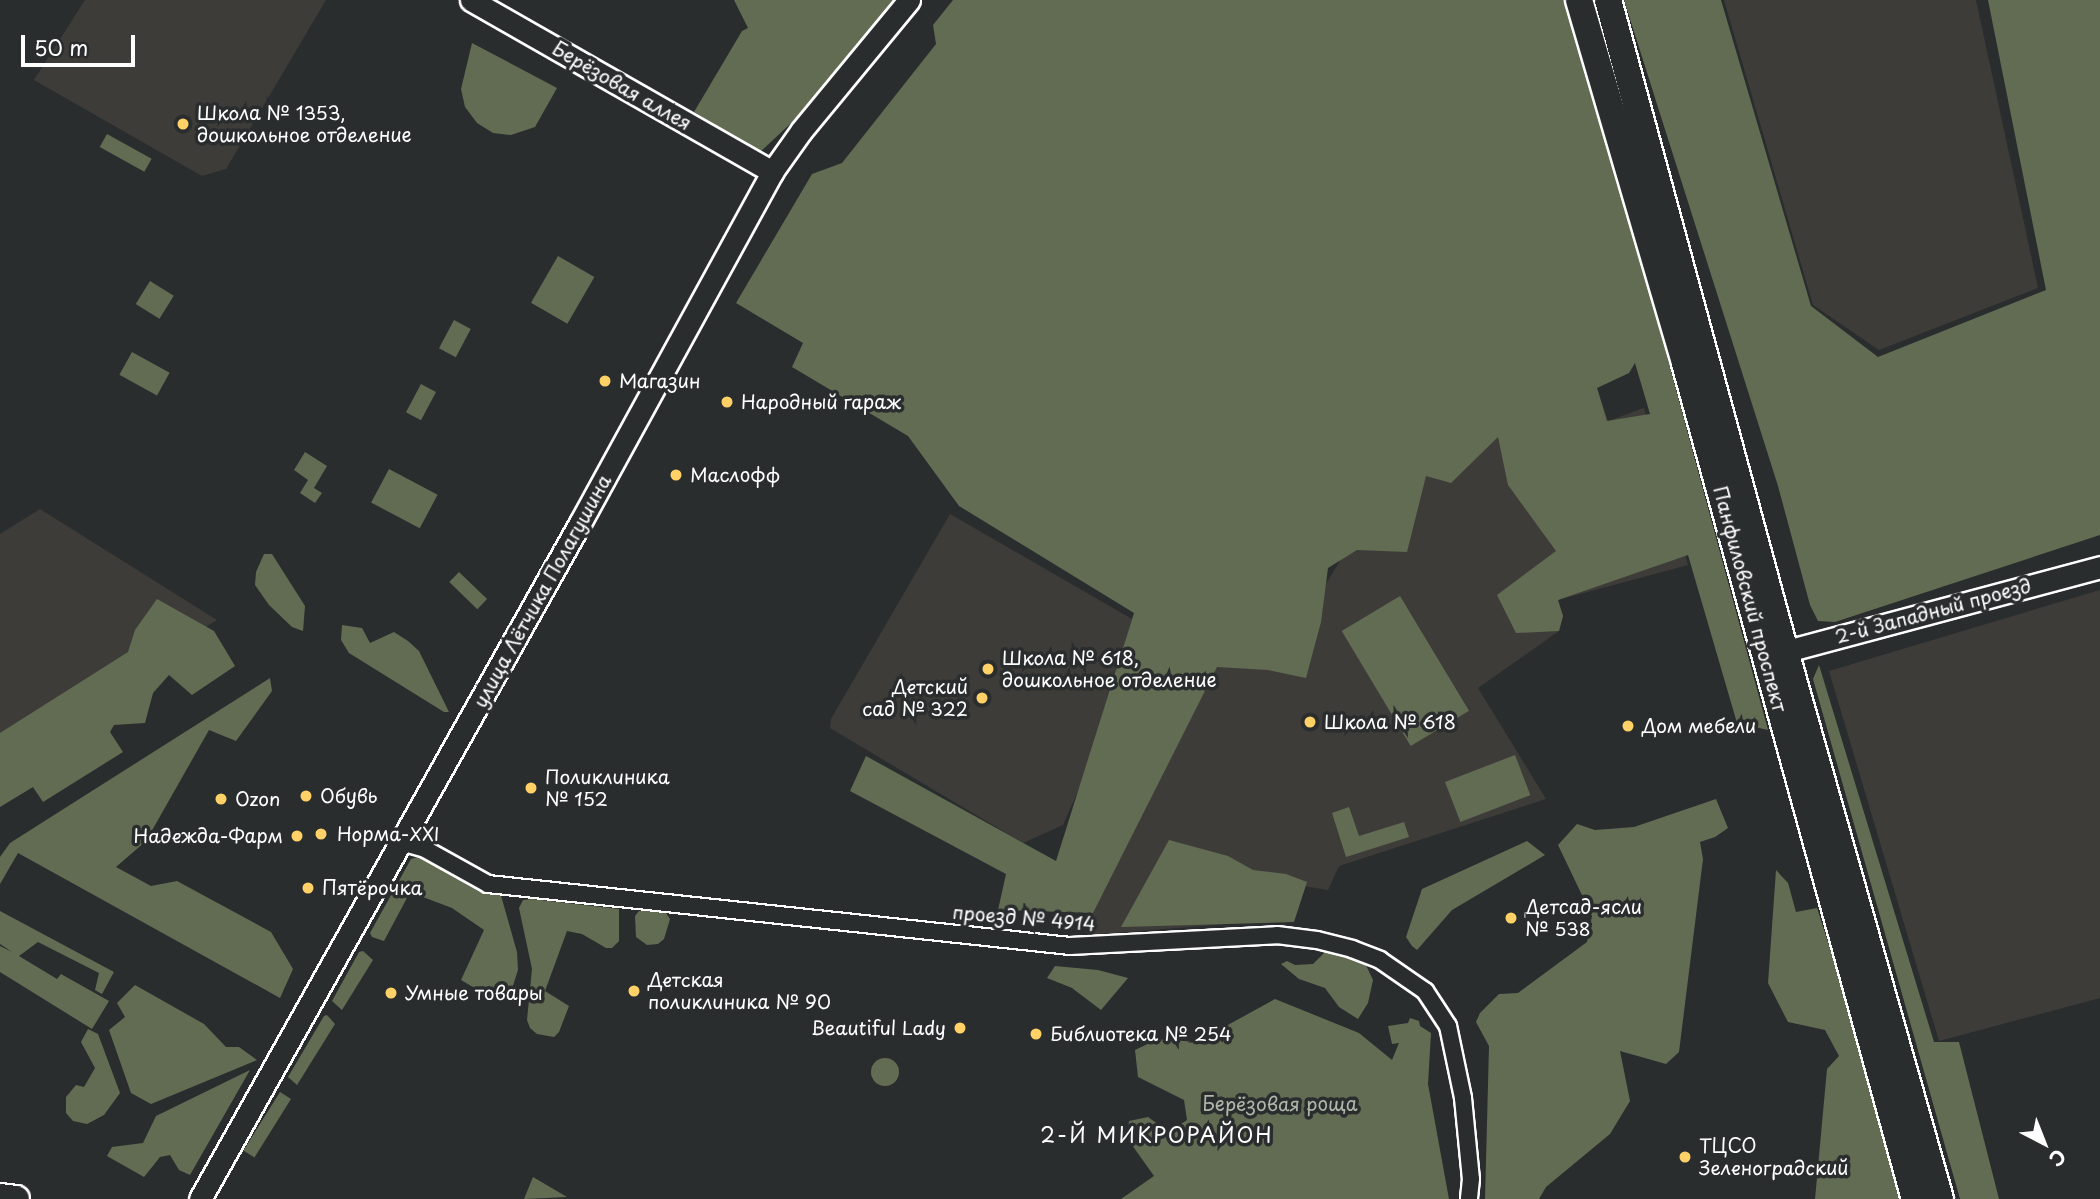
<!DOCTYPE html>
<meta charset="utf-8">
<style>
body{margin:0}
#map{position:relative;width:2100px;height:1199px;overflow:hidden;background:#2a2d2e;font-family:"Playpen Sans",sans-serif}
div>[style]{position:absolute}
.built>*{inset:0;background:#3e3c39}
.green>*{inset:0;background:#626c53;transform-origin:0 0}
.round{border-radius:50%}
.roads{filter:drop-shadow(2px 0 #fff) drop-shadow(-2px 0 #fff) drop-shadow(0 2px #fff) drop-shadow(0 -2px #fff)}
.minor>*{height:16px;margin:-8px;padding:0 8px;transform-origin:8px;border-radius:8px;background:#2a2d2e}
.tertiary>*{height:21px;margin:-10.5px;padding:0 10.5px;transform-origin:10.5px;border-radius:10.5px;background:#2a2d2e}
.primary>*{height:26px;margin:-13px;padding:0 13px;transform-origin:13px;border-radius:13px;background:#2a2d2e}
.dots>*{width:19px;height:19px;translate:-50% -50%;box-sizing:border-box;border:4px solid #2a2d2e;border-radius:50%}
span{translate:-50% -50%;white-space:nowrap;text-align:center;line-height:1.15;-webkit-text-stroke:7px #2a2d2e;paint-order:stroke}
.street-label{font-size:19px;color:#fff}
.poi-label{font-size:19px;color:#fff}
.left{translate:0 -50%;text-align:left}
.right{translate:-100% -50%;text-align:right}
.park-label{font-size:19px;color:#b0b6a9}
.neighbourhood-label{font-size:21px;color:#fff;letter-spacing:2px}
.north{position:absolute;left:2009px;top:1108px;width:70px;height:70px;-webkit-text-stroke:5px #2a2d2e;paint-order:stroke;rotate:138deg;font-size:19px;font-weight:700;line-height:28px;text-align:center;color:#fff}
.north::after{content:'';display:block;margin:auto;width:24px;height:32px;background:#fff;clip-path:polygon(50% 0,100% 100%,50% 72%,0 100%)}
.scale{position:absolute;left:21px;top:35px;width:114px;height:32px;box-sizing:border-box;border:4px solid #fff;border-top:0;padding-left:9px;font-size:21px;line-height:24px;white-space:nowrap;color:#fff;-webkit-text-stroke:5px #2a2d2e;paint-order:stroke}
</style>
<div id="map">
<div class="built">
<div style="clip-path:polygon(85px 0,326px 0,226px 169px,202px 176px,34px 80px)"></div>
<div style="clip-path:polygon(1724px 0,1976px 0,2038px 288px,1879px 350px,1813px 305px)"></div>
<div style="clip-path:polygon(1606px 270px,1629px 373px,1597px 388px,1608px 421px,1644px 408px,1688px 565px,1558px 600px,1563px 616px,1559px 631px,1478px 688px,1546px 799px,1339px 866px,1328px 890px,1304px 886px,1292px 919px,1087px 935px,1147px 634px,1275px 667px,1370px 512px)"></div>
<div style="clip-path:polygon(40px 509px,217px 620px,0 755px,0 534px)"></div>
<div style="clip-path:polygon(950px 514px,1132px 619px,1081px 784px,1063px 825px,1023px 843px,830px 728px,831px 719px)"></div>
<div style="clip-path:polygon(2100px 590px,2100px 998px,1939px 1041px,1829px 671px)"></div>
</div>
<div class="green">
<div style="clip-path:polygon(734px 0,901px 0,835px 82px,760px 152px,694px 112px,742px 31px,748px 28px)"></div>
<div style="clip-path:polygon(evenodd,953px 0,1564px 0,1641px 260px,1768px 730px,1737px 723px,1688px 555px,1558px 600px,1563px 616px,1559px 631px,1516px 633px,1497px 595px,1556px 551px,1508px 485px,1498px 437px,1451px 483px,1426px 476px,1407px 552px,1357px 550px,1328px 568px,1321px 622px,1306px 678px,1268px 670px,1217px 667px,1093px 913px,998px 910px,1006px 874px,850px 791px,866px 756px,1056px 861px,1134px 613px,959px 506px,908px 436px,792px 367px,803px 343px,736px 303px,812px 174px,842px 163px,936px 44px,933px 25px,953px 0,1635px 363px,1650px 414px,1607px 421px,1597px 388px,1629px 373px,1635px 363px)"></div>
<div style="clip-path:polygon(1624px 0,1721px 0,1811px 306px,1878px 357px,2046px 290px,1988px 0,2100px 0,2100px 535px,1835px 622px,1818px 621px,1810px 605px,1778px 486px)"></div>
<div style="clip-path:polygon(472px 43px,557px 88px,535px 127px,511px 135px,493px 133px,477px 123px,465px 107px,461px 89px)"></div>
<div style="left:107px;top:134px;width:51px;height:15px;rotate:29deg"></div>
<div style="left:558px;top:256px;width:42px;height:54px;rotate:30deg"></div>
<div style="left:150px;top:281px;width:28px;height:27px;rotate:32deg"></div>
<div style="left:454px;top:320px;width:19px;height:32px;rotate:28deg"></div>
<div style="left:132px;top:352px;width:43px;height:26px;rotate:29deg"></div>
<div style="left:421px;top:384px;width:17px;height:32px;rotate:28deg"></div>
<div style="clip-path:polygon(305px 452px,327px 466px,314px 488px,322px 493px,315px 503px,300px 493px,308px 480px,294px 470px)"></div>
<div style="left:389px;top:469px;width:55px;height:38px;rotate:28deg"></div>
<div style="clip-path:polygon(264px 554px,272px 554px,305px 606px,303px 631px,292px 627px,269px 605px,255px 585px,256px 572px)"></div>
<div style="left:459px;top:572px;width:39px;height:14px;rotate:44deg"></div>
<div style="left:1400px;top:596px;width:134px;height:68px;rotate:59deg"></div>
<div style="clip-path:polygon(157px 599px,214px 631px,235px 666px,192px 695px,169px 675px,153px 693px,145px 723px,114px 725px,110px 732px,123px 752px,43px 802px,33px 787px,0 807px,0 733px,128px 652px,135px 630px)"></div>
<div style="clip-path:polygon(342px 625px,362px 628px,370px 643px,394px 632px,408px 641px,419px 651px,449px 712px,444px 712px,349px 653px,341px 640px)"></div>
<div style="clip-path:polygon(1819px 665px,1934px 1042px,1959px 1042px,1999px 1199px,1960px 1199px,1813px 679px)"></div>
<div style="clip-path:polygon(270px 678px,272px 691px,236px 741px,209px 730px,146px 841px,116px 867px,151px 886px,177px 881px,271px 932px,293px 969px,280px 998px,18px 853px,0 884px,0 857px,10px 843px)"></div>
<div style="left:1515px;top:755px;width:43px;height:75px;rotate:69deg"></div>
<div style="clip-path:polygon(1716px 799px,1728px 828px,1715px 837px,1700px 842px,1703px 859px,1679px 1052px,1666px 1064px,1620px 1051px,1630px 1101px,1610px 1134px,1546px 1187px,1539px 1199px,1485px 1199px,1489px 1046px,1476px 1022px,1480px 1013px,1499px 994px,1518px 993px,1587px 942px,1592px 916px,1558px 845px,1577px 824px,1595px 830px,1634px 827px)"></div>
<div style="clip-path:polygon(1349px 807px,1359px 836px,1404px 822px,1409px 837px,1346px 857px,1332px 813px)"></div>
<div style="clip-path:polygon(1169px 840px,1228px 856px,1253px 870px,1286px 874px,1307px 882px,1294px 922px,1121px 927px)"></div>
<div style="clip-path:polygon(1527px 841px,1545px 855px,1452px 910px,1417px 950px,1412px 946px,1406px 937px,1422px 889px)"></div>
<div style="clip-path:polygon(418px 857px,435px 860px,471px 885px,500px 892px,517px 952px,518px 970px,508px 1001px,500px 1003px,461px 980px,484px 930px,452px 908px,415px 894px,408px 896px,384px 941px,372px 937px,370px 933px,411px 859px)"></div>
<div style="clip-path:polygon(1776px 870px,1788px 883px,1796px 912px,1817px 908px,1857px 1032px,1901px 1199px,1815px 1199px,1827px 1069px,1839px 1056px,1825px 1030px,1788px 1022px,1768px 983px)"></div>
<div style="clip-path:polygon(532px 899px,619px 909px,619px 941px,612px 948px,606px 948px,582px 934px,567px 931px,545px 991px,569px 1006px,559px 1032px,554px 1037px,537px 1034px,530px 1028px,527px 1020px,532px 969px,519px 908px,523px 900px)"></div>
<div style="clip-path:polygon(649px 910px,666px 913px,670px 919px,664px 939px,658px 944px,647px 945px,636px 937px,635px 916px,639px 911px)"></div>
<div style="clip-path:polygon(0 911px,114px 972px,102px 994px,95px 990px,99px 973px,38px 942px,19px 956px,57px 979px,61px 974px,109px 1001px,92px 1029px,0 972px,0 946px,12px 952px,0 944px)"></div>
<div style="clip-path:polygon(363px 951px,373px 960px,342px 1010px,332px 1001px,359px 952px)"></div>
<div style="clip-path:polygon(1326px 951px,1364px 961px,1373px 980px,1368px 1003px,1358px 1019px,1339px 1007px,1325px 988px,1299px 979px,1281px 964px,1287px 961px,1295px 965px,1313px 964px)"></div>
<div style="clip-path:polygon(1055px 966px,1098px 970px,1128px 978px,1101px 1010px,1072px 988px,1047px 978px)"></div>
<div style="clip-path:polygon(135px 985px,204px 1024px,226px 1047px,239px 1047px,257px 1060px,151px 1104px,131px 1093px,109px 1030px,125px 1017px,117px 1003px)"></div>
<div style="clip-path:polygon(1275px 999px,1359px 1033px,1392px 1060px,1399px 1043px,1392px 1044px,1388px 1026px,1408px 1023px,1410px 1018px,1419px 1021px,1420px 1026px,1431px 1033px,1428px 1084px,1449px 1199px,1121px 1199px,1154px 1176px,1127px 1138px,1129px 1121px,1148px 1117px,1169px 1132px,1187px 1120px,1184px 1100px,1138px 1077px,1135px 1050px,1158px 1039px,1197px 1042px)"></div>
<div style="clip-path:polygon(327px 1015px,335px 1024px,297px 1085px,288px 1077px,324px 1016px)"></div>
<div style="clip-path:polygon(88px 1029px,98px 1034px,120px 1093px,104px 1115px,87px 1124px,73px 1121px,66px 1113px,66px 1097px,76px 1085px,84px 1087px,95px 1068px,81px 1042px)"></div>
<div class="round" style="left:871px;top:1058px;width:28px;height:28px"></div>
<div style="clip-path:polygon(250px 1070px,190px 1175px,179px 1170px,170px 1155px,160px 1157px,144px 1177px,107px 1156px,112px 1147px,143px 1143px,156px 1116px)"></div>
<div style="left:280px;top:1092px;width:13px;height:69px;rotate:32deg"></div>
<div style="clip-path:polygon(533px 1177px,567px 1197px,524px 1199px)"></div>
</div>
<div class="roads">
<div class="minor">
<div style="left:401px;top:842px;width:25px;rotate:16deg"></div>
<div style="left:425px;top:849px;width:72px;rotate:29.1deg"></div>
<div style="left:488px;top:884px;width:585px;rotate:6.08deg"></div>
<div style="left:1070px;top:946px;width:207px;rotate:-3deg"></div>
<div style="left:1277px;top:935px;width:40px;rotate:7.1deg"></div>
<div style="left:1317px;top:940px;width:36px;rotate:14deg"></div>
<div style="left:1352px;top:949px;width:30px;rotate:21deg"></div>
<div style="left:1380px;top:960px;width:55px;rotate:34.6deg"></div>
<div style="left:1425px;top:991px;width:42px;rotate:56.7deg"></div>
<div style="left:1448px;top:1026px;width:74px;rotate:78.2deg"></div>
<div style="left:1463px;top:1098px;width:81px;rotate:84.4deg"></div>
<div style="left:1471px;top:1179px;width:20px;rotate:96deg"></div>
</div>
<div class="tertiary">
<div style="left:471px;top:0;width:347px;rotate:29.7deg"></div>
<div style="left:1772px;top:655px;width:340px;rotate:-15deg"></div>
<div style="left:200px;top:1199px;width:775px;rotate:-60.66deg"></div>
<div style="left:580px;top:523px;width:400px;rotate:-61.3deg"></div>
<div style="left:772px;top:172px;width:50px;rotate:-54.7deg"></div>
<div style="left:801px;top:131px;width:170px;rotate:-50.5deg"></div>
</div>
<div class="primary">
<div style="left:1579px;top:0;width:378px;rotate:73.7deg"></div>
<div style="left:1685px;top:363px;width:867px;rotate:74.62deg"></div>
<div style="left:1608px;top:0;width:646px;rotate:74.82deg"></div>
<div style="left:1777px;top:623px;width:599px;rotate:74.2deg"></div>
<div style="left:0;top:1197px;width:16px;rotate:7deg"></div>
</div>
</div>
<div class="dots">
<div style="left:183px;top:124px;background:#ffd166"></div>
<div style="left:605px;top:381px;background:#ffd166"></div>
<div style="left:727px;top:402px;background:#ffd166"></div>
<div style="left:676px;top:475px;background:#ffd166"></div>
<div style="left:988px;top:669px;background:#ffd166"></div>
<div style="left:982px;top:698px;background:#ffd166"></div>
<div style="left:1310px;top:722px;background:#ffd166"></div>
<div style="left:1628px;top:726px;background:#ffd166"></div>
<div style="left:531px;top:788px;background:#ffd166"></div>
<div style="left:306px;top:796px;background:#ffd166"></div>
<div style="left:221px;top:799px;background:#ffd166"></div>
<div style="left:321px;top:834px;background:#ffd166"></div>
<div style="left:297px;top:836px;background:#ffd166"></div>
<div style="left:308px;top:888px;background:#ffd166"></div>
<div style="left:1511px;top:918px;background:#ffd166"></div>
<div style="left:634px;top:991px;background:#ffd166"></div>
<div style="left:391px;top:993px;background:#ffd166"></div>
<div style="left:960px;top:1028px;background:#ffd166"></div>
<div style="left:1036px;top:1034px;background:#ffd166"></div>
<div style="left:1685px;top:1157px;background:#ffd166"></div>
</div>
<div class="street-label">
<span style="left:622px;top:86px;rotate:30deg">Берёзовая аллея</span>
<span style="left:542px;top:591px;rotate:-61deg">улица Лётчика Полагушина</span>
<span style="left:1750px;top:599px;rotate:75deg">Панфиловский проспект</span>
<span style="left:1933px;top:611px;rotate:-15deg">2-й Западный проезд</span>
<span style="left:1024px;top:918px;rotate:5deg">проезд № 4914</span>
</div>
<div class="poi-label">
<span class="left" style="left:197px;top:124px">Школа № 1353,<br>дошкольное отделение</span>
<span class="left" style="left:619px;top:381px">Магазин</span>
<span class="left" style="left:741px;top:402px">Народный гараж</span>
<span class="left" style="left:690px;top:475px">Маслофф</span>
<span class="left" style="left:1002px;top:669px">Школа № 618,<br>дошкольное отделение</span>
<span class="right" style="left:968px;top:698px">Детский<br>сад № 322</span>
<span class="left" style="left:1324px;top:722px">Школа № 618</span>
<span class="left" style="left:1642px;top:726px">Дом мебели</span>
<span class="left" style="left:545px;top:788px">Поликлиника<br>№ 152</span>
<span class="left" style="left:320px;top:796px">Обувь</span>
<span class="left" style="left:235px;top:799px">Ozon</span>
<span class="left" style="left:337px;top:834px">Норма-XXI</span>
<span class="right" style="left:283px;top:836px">Надежда-Фарм</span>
<span class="left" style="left:322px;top:888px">Пятёрочка</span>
<span class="left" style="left:1525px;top:918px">Детсад-ясли<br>№ 538</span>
<span class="left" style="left:648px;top:991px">Детская<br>поликлиника № 90</span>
<span class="left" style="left:405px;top:993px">Умные товары</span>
<span class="right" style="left:946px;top:1028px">Beautiful Lady</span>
<span class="left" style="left:1050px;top:1034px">Библиотека № 254</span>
<span class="left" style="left:1699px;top:1157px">ТЦСО<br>Зеленоградский</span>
</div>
<div class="park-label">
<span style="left:1280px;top:1104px">Берёзовая роща</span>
</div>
<div class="neighbourhood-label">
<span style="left:1157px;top:1134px">2-Й МИКРОРАЙОН</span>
</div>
<div class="north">С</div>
<div class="scale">50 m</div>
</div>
